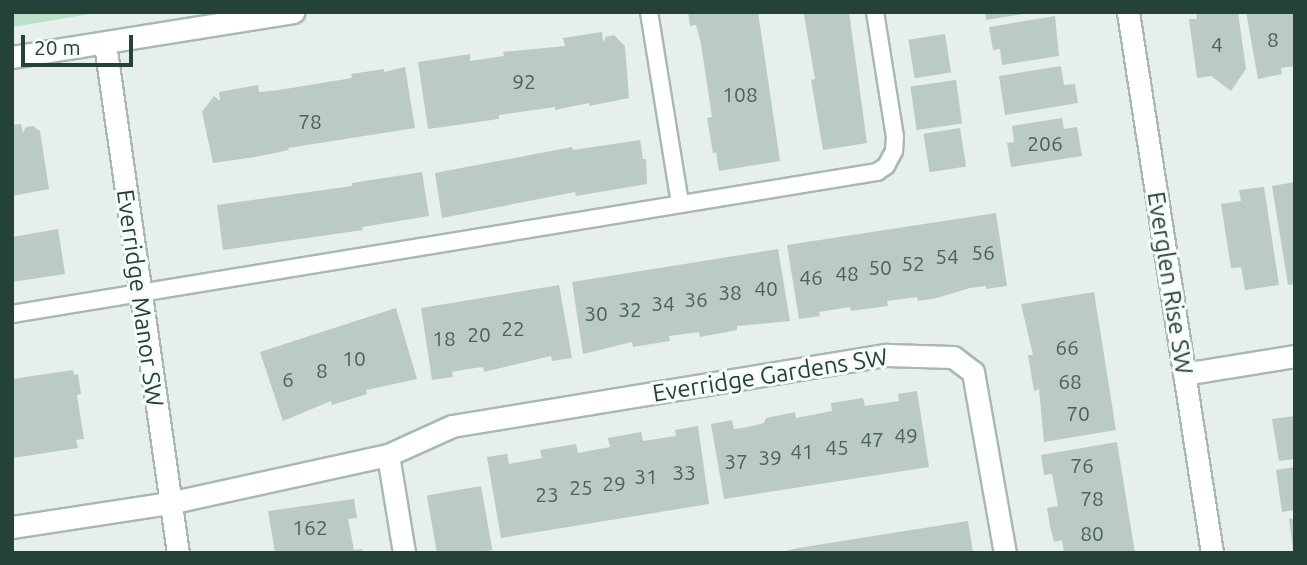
<!DOCTYPE html>
<style>
body{margin:0}
#map{position:relative;width:1307px;height:565px;overflow:hidden;background:#e6efeb;font-family:Ubuntu,sans-serif}
div>[style]{position:absolute}
.green>*{inset:0;background:#bfe0c8}
.building>*{inset:0;background:#bbcac4;transform-origin:0 0}
.roads{filter:drop-shadow(2px 0 #a8b8b2) drop-shadow(-2px 0 #a8b8b2) drop-shadow(0 2px #a8b8b2) drop-shadow(0 -2px #a8b8b2)}
.lane>*{height:16px;margin:-8px;padding:0 8px;transform-origin:8px;border-radius:8px;background:#fff}
.street>*{height:21px;margin:-10.5px;padding:0 10.5px;transform-origin:10.5px;border-radius:10.5px;background:#fff}
span{translate:-50% -50%;white-space:nowrap;text-align:center;line-height:1.15;-webkit-text-stroke:6px #f7fbf9;paint-order:stroke}
.number-label{font-size:21px;color:#4a645c}
.number-label span{-webkit-text-stroke-width:0}
.street-label{font-size:24px;color:#24423a}
.frame{position:absolute;inset:0;border:14px solid #24423a;pointer-events:none}
.scale{position:absolute;left:21px;top:35px;width:112px;height:32px;box-sizing:border-box;border:4px solid #24423a;border-top:0;padding-left:9px;font-size:21px;line-height:24px;white-space:nowrap;color:#24423a;-webkit-text-stroke:5px #f7fbf9;paint-order:stroke}
</style>
<div id="map">
<div class="green">
<div style="clip-path:polygon(12px 12px,103px 12px,12px 27px)"></div>
</div>
<div class="building">
<div style="clip-path:polygon(688px 12px,758px 12px,780px 161px,719px 171px,716px 152px,713px 153px,707px 118px,712px 117px,701px 44px,696px 25px,690px 26px)"></div>
<div style="clip-path:polygon(801px 12px,849px 12px,867px 143px,823px 150px,811px 80px,815px 79px,804px 15px)"></div>
<div style="clip-path:polygon(985px 12px,1023px 12px,1023px 14px,986px 20px)"></div>
<div style="clip-path:polygon(1196px 12px,1238px 12px,1246px 69px,1231px 91px,1211px 76px,1197px 78px,1189px 19px,1197px 19px)"></div>
<div style="clip-path:polygon(1246px 12px,1295px 12px,1295px 66px,1281px 68px,1282px 74px,1258px 79px)"></div>
<div style="clip-path:polygon(1055px 16px,1059px 56px,1002px 65px,1000px 49px,993px 50px,989px 27px)"></div>
<div style="clip-path:polygon(602px 32px,603px 42px,606px 37px,614px 35px,625px 46px,629px 98px,589px 106px,589px 103px,555px 110px,555px 107px,499px 115px,499px 119px,428px 129px,418px 62px,470px 54px,470px 61px,504px 56px,503px 52px,565px 46px,563px 38px)"></div>
<div style="left:945px;top:34px;width:39px;height:37px;rotate:81deg"></div>
<div style="clip-path:polygon(1061px 66px,1064px 85px,1075px 84px,1078px 103px,1005px 115px,999px 76px)"></div>
<div style="clip-path:polygon(405px 67px,415px 128px,288px 148px,289px 150px,255px 157px,213px 163px,202px 112px,214px 96px,220px 101px,219px 92px,258px 85px,259px 92px,279px 90px,352px 78px,351px 74px,384px 69px,384px 72px)"></div>
<div style="left:956px;top:80px;width:44px;height:46px;rotate:82deg"></div>
<div style="clip-path:polygon(1062px 118px,1064px 129px,1077px 127px,1082px 156px,1011px 167px,1007px 143px,1014px 142px,1012px 126px)"></div>
<div style="clip-path:polygon(21px 124px,23px 133px,26px 127px,33px 126px,40px 131px,49px 189px,12px 196px,12px 125px)"></div>
<div style="left:960px;top:128px;width:39px;height:37px;rotate:81deg"></div>
<div style="clip-path:polygon(640px 140px,643px 159px,646px 159px,647px 184px,576px 196px,575px 192px,442px 218px,435px 173px,572px 147px,573px 150px)"></div>
<div style="clip-path:polygon(422px 172px,429px 216px,362px 227px,363px 230px,223px 250px,217px 205px,352px 186px,352px 183px)"></div>
<div style="clip-path:polygon(1295px 182px,1295px 284px,1288px 285px,1272px 186px)"></div>
<div style="clip-path:polygon(1264px 187px,1279px 285px,1245px 290px,1241px 267px,1231px 268px,1221px 204px,1241px 201px,1239px 190px)"></div>
<div style="clip-path:polygon(996px 213px,1007px 286px,986px 289px,986px 286px,970px 288px,937px 298px,918px 301px,917px 297px,887px 301px,888px 306px,851px 311px,850px 307px,819px 312px,820px 316px,799px 319px,787px 245px)"></div>
<div style="clip-path:polygon(58px 229px,65px 274px,12px 282px,12px 237px)"></div>
<div style="clip-path:polygon(778px 249px,790px 321px,737px 326px,737px 330px,700px 337px,699px 332px,669px 336px,670px 341px,633px 347px,632px 342px,583px 354px,572px 282px)"></div>
<div style="clip-path:polygon(559px 285px,572px 358px,552px 361px,551px 356px,484px 372px,483px 367px,468px 369px,452px 372px,453px 377px,432px 380px,421px 308px)"></div>
<div style="clip-path:polygon(1094px 292px,1116px 430px,1044px 442px,1039px 389px,1034px 391px,1028px 355px,1033px 355px,1021px 304px)"></div>
<div style="clip-path:polygon(396px 308px,417px 379px,366px 390px,367px 394px,332px 405px,331px 401px,283px 421px,260px 352px)"></div>
<div style="clip-path:polygon(73px 370px,74px 375px,78px 374px,81px 394px,77px 395px,84px 439px,76px 440px,78px 448px,13px 458px,12px 379px)"></div>
<div style="clip-path:polygon(917px 391px,929px 467px,724px 499px,711px 424px,732px 420px,734px 429px,748px 427px,764px 423px,766px 418px,795px 412px,796px 418px,832px 411px,831px 403px,863px 398px,865px 406px,899px 401px,898px 394px)"></div>
<div style="clip-path:polygon(1295px 416px,1295px 459px,1279px 461px,1272px 419px)"></div>
<div style="clip-path:polygon(698px 426px,709px 504px,501px 538px,487px 457px,507px 454px,509px 464px,542px 458px,540px 450px,576px 444px,578px 453px,610px 447px,608px 438px,641px 432px,643px 441px,676px 436px,675px 430px)"></div>
<div style="clip-path:polygon(1117px 442px,1135px 553px,1064px 553px,1062px 540px,1054px 542px,1050px 526px,1047px 508px,1058px 506px,1052px 474px,1044px 475px,1041px 455px)"></div>
<div style="clip-path:polygon(1295px 467px,1295px 510px,1282px 512px,1276px 470px)"></div>
<div style="left:481px;top:486px;width:65px;height:55px;rotate:80deg"></div>
<div style="clip-path:polygon(354px 499px,357px 518px,348px 519px,354px 550px,362px 549px,363px 553px,275px 553px,268px 511px)"></div>
<div style="clip-path:polygon(1295px 518px,1295px 549px,1293px 549px,1289px 519px)"></div>
<div style="clip-path:polygon(968px 521px,973px 553px,777px 553px,798px 548px)"></div>
</div>
<div class="roads">
<div class="lane">
<div style="left:649px;top:12px;width:194px;rotate:80.8deg"></div>
<div style="left:12px;top:314px;width:877px;rotate:-9.32deg"></div>
<div style="left:877px;top:172px;width:11px;rotate:-34deg"></div>
<div style="left:886px;top:166px;width:17px;rotate:-62deg"></div>
<div style="left:894px;top:151px;width:14px;rotate:-86deg"></div>
<div style="left:895px;top:137px;width:127px;rotate:-99.1deg"></div>
</div>
<div class="street">
<div style="left:1128px;top:12px;width:547px;rotate:81.17deg"></div>
<div style="left:105px;top:44px;width:514px;rotate:81.84deg"></div>
<div style="left:12px;top:57px;width:285px;rotate:-9.1deg"></div>
<div style="left:1184px;top:374px;width:112px;rotate:-9.2deg"></div>
<div style="left:388px;top:455px;width:99px;rotate:80.7deg"></div>
<div style="left:12px;top:527px;width:159px;rotate:-8.7deg"></div>
<div style="left:169px;top:503px;width:224px;rotate:-12.4deg"></div>
<div style="left:388px;top:455px;width:70px;rotate:-24.4deg"></div>
<div style="left:452px;top:426px;width:441px;rotate:-9.3deg"></div>
<div style="left:887px;top:355px;width:66px;rotate:1.7deg"></div>
<div style="left:953px;top:357px;width:25px;rotate:37deg"></div>
<div style="left:973px;top:372px;width:184px;rotate:80deg"></div>
</div>
</div>
<div class="number-label">
<span style="left:1273px;top:39px">8</span>
<span style="left:1217px;top:44px">4</span>
<span style="left:524px;top:81px">92</span>
<span style="left:740px;top:94px">108</span>
<span style="left:310px;top:121px">78</span>
<span style="left:1045px;top:143px">206</span>
<span style="left:983px;top:252px">56</span>
<span style="left:947px;top:256px">54</span>
<span style="left:913px;top:263px">52</span>
<span style="left:880px;top:267px">50</span>
<span style="left:847px;top:273px">48</span>
<span style="left:811px;top:277px">46</span>
<span style="left:766px;top:288px">40</span>
<span style="left:730px;top:292px">38</span>
<span style="left:696px;top:299px">36</span>
<span style="left:663px;top:303px">34</span>
<span style="left:630px;top:309px">32</span>
<span style="left:596px;top:313px">30</span>
<span style="left:513px;top:328px">22</span>
<span style="left:479px;top:334px">20</span>
<span style="left:444px;top:338px">18</span>
<span style="left:1067px;top:347px">66</span>
<span style="left:354px;top:358px">10</span>
<span style="left:322px;top:370px">8</span>
<span style="left:288px;top:379px">6</span>
<span style="left:1070px;top:381px">68</span>
<span style="left:1078px;top:413px">70</span>
<span style="left:906px;top:435px">49</span>
<span style="left:872px;top:439px">47</span>
<span style="left:837px;top:447px">45</span>
<span style="left:802px;top:451px">41</span>
<span style="left:770px;top:457px">39</span>
<span style="left:736px;top:461px">37</span>
<span style="left:1082px;top:465px">76</span>
<span style="left:684px;top:472px">33</span>
<span style="left:646px;top:476px">31</span>
<span style="left:614px;top:483px">29</span>
<span style="left:581px;top:487px">25</span>
<span style="left:547px;top:494px">23</span>
<span style="left:1092px;top:498px">78</span>
<span style="left:310px;top:527px">162</span>
<span style="left:1092px;top:533px">80</span>
</div>
<div class="street-label">
<span style="left:1170px;top:283px;rotate:81deg">Everglen Rise SW</span>
<span style="left:140px;top:298px;rotate:82deg">Everridge Manor SW</span>
<span style="left:770px;top:375px;rotate:-9deg">Everridge Gardens SW</span>
</div>
<div class="frame"></div>
<div class="scale">20 m</div>
</div>
